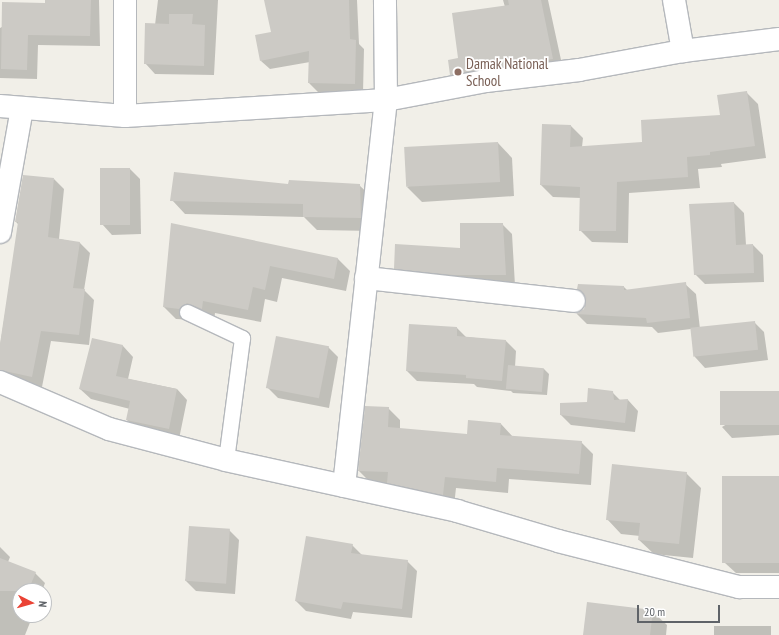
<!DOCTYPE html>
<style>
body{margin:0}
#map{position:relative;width:779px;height:635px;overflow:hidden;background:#f1efe8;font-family:"PT Sans Narrow",sans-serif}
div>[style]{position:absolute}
.shadow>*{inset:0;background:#0003;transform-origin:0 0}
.building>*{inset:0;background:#cccac5;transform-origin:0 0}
.roads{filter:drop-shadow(1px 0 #b5b8bc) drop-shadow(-1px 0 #b5b8bc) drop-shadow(0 1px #b5b8bc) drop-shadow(0 -1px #b5b8bc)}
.lane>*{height:15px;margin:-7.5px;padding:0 7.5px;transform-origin:7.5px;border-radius:7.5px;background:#fff}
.street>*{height:22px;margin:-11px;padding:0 11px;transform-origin:11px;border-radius:11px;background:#fff}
.dots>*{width:11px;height:11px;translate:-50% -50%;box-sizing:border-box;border:2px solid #fff;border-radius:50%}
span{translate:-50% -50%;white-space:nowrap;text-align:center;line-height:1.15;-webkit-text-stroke:3.5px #fff;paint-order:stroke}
.education-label{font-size:15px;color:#785e54}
.left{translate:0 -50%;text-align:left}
.north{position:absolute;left:12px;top:583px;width:40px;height:40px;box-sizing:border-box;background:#fff;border:1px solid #bfc1c3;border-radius:50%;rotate:96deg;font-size:11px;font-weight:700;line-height:16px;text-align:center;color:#5f6368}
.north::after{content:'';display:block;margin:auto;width:14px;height:18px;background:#ea4335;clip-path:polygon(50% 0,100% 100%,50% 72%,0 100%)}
.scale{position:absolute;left:637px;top:605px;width:83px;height:18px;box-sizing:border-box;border:2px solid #5f6368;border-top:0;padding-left:5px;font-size:12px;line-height:14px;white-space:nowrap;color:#5f6368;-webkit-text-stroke:3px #fff;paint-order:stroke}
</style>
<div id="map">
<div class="shadow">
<div style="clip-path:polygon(46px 0,99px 0,100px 46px,38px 45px,37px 79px,0 78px,0 28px,46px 4px)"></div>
<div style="clip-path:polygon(158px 0,218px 0,214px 75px,155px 74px,145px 63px,155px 25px)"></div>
<div style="clip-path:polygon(265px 0,357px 0,359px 44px,364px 49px,363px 93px,318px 92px,309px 83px,310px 62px,270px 69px,261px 61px,272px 32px)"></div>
<div style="clip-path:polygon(503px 0,548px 0,563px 69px,461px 85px,451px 75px,459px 59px,505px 7px)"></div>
<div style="clip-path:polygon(746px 92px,758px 104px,766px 158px,721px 164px,722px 167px,698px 169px,700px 188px,629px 193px,628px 243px,592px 242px,580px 230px,581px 198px,553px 197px,541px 185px,543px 125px,571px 126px,583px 138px,582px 147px,643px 143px,721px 116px)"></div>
<div style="clip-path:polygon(498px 143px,512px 158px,514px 196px,422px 202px,407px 187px)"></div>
<div style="clip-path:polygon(130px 169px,140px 179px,141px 234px,112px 235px,102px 224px)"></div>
<div style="clip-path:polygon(54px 179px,64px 189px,59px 239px,80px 243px,90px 253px,84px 290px,94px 300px,89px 345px,51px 341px,42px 387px,1px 379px,0 346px,19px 225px,16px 222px)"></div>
<div style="clip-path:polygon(359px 185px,373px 198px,374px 231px,317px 230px,304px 217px,185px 214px,172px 200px)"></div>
<div style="clip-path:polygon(734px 203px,744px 213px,746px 245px,753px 245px,763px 255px,764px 282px,705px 284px,695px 274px)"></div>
<div style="clip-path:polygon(502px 224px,512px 234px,515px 285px,405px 278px,395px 268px,461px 249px)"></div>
<div style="clip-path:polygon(172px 225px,338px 259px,350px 271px,346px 291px,282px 278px,277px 302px,265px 299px,261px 322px,215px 313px,214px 321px,176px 319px,164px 307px)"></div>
<div style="clip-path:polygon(685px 284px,696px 294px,700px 329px,754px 322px,764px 332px,768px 360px,705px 368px,695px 357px,691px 329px,658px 333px,652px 327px,587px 324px,577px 314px,624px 287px,628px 291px)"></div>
<div style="clip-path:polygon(457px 328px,466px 337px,506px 341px,516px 351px,515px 367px,544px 369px,549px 374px,547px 395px,513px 393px,511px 391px,477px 387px,474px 384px,417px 381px,407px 371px)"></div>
<div style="clip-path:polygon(93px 339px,123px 346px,133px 357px,128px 379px,177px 389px,187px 400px,179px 439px,137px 430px,127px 420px,130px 409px,91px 399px,80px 389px)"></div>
<div style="clip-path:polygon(328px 347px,338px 357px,329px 408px,278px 398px,268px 388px)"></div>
<div style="clip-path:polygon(612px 392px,621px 401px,628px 400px,638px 411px,635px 432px,571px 425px,561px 415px)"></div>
<div style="clip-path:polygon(779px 392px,779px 435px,732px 438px,722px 427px)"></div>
<div style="clip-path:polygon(388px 408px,400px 420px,400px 429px,468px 435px,501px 424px,513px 437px,581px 442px,593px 454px,591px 485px,509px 479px,508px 493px,456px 488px,454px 506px,400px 494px,389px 483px,371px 483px,359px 471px)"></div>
<div style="clip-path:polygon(686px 473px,701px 488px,693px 558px,654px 554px,639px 540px,640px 536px,621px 534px,607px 519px)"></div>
<div style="clip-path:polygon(779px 477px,779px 573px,736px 573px,725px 563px)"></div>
<div style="clip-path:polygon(229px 530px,239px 540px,235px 594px,196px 591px,185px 580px)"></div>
<div style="clip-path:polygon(352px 545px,363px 556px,407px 561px,417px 571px,412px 618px,353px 612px,351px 619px,306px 611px,296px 601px)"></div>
<div style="clip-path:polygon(0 547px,10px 557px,8px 562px,35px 573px,45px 583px,42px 591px,20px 591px,20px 615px,33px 615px,25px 635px,0 635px)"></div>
<div style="clip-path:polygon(652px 611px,667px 625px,666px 635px,584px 635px)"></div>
<div style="left:714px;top:626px;width:57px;height:9px"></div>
</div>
<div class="building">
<div style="clip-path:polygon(45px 0,91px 0,90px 36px,28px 35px,27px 70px,1px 69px,2px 2px,45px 3px)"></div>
<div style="clip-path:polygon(264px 0,349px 0,350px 39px,356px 40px,355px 84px,308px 83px,309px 51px,260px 61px,255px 35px,271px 32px)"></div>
<div style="clip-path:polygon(508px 0,541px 0,553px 59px,450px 75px,448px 60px,458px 58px,452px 13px,509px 5px)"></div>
<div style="clip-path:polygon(169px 14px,193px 14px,192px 24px,205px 25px,204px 66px,144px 64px,145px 23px,169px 24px)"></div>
<div style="clip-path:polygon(747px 91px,755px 146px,710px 152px,710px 155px,687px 157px,688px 177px,617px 182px,616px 231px,579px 231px,580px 187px,540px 185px,542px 124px,571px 125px,570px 147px,642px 142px,641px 120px,720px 115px,717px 95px)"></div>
<div style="left:498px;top:142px;width:40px;height:94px;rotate:87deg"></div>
<div style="left:100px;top:168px;width:30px;height:57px"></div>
<div style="clip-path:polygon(174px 172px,288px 184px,289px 180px,360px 184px,361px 218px,303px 217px,303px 204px,170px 201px)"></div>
<div style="clip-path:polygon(23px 175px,54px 178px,48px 237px,80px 242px,73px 288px,85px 289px,79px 335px,41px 331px,32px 377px,0 370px,0 344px,18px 222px,15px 222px)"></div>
<div style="clip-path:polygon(734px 202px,736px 245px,753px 244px,754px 273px,694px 275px,689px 204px)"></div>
<div style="clip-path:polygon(171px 223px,338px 258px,334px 279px,270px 266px,265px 290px,253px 287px,248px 310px,203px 301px,202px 309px,187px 303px,179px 309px,163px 307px)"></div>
<div style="clip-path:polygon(460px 223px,503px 223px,506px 275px,454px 275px,394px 269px,395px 244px,460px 248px)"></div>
<div style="clip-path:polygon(686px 282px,690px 318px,647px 323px,646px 318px,576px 314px,584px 309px,586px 302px,585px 296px,577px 289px,578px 284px,624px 286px,624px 290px)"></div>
<div style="left:755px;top:321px;width:29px;height:65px;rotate:84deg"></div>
<div style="clip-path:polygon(409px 324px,457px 327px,457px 336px,506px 340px,502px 381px,466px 378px,466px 375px,406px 371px)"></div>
<div style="left:276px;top:336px;width:54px;height:53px;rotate:11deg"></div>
<div style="clip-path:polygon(92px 338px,123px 345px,116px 376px,177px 389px,169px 429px,126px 420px,130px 401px,79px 389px)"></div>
<div style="left:508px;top:365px;width:36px;height:24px;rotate:5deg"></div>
<div style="clip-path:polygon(588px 388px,613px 391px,614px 400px,628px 399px,625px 423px,560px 415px,560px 403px,587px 402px)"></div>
<div style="left:779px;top:391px;width:34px;height:59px;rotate:90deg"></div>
<div style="clip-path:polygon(365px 406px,389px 407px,388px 427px,467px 434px,468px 420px,501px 423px,500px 435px,582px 441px,579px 474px,497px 468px,496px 482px,445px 477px,443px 495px,387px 483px,388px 472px,358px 471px)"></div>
<div style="clip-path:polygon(612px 464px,687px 472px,679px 544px,638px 540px,640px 523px,606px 520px)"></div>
<div style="left:779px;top:476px;width:87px;height:57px;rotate:90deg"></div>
<div style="left:189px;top:526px;width:41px;height:55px;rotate:4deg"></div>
<div style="clip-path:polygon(306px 536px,353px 544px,351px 553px,408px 560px,402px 609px,343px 602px,341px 609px,295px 601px)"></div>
<div style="clip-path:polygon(0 558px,36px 572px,28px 591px,0 591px)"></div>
<div style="clip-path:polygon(587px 602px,653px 610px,650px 635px,583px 635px)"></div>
</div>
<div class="roads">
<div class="lane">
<div style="left:187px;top:312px;width:61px;rotate:25.3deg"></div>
<div style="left:242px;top:338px;width:123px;rotate:97.5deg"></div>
</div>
<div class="street">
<div style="left:125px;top:0;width:116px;rotate:90deg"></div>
<div style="left:674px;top:0;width:52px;rotate:80deg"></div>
<div style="left:0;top:106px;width:125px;rotate:4.6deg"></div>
<div style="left:125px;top:116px;width:261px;rotate:-3.5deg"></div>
<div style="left:386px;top:100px;width:102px;rotate:-10.8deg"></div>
<div style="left:486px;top:81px;width:94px;rotate:-6.7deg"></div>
<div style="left:579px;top:70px;width:106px;rotate:-10.4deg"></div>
<div style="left:683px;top:51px;width:97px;rotate:-7.1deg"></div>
<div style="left:0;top:232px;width:125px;rotate:-79.9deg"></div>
<div style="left:366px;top:278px;width:209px;rotate:6.3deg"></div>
<div style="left:0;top:382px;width:119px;rotate:23.3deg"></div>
<div style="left:109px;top:429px;width:121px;rotate:14.8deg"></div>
<div style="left:226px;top:460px;width:237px;rotate:12.4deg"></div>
<div style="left:457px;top:511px;width:105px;rotate:16.5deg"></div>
<div style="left:558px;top:541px;width:187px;rotate:14.3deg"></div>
<div style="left:739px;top:587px;width:40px"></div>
<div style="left:344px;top:486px;width:388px;rotate:-83.8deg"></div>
<div style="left:386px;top:100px;width:100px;rotate:-90.6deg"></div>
</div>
</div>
<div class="dots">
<div style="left:458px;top:72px;background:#8d6e63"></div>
</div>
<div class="education-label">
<span class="left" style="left:466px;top:72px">Damak National<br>School</span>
</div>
<div class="north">N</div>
<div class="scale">20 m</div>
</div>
